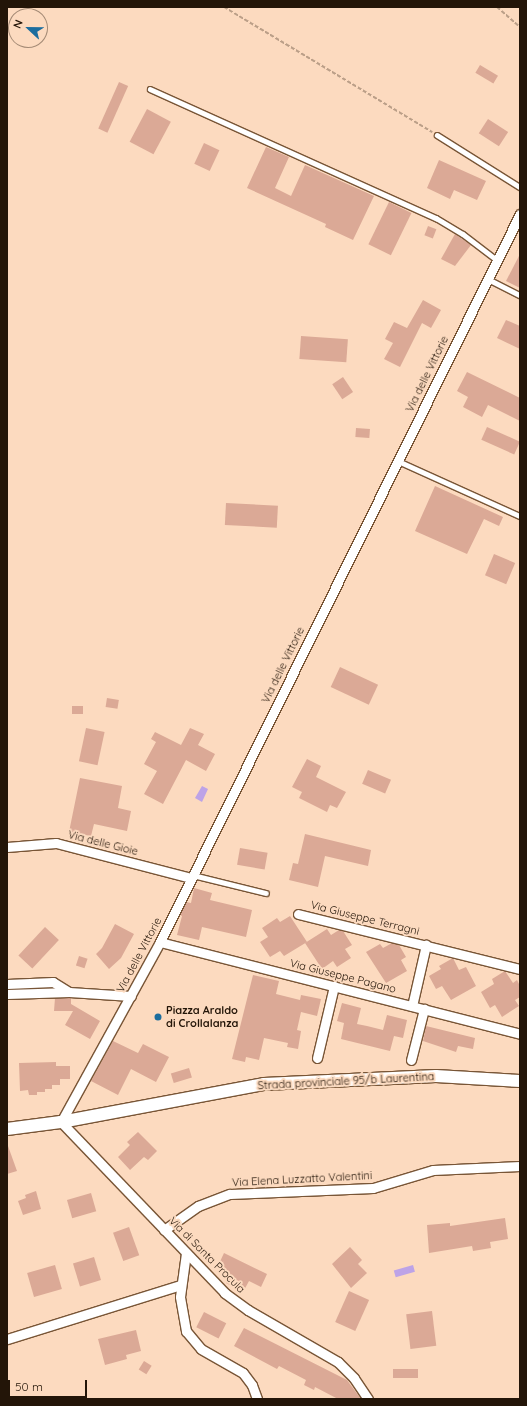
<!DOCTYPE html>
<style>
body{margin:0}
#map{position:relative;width:527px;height:1406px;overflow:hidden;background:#fcdabf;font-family:Quicksand,sans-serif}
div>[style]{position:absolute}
.water>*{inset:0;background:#bda3e7;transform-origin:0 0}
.building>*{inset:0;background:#dba996;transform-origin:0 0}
.path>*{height:2px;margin-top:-1px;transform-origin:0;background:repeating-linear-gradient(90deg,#bb9f88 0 4px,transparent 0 6px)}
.roads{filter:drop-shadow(1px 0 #785536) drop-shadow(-1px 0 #785536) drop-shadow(0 1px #785536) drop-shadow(0 -1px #785536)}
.service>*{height:4.5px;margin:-2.25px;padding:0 2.25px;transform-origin:2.25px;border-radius:2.25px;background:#fff}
.minor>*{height:9px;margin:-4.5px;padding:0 4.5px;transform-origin:4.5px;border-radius:4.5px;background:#fff}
.secondary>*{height:12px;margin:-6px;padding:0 6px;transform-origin:6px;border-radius:6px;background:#fff}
.dots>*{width:11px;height:11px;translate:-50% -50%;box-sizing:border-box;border:2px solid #fcdabf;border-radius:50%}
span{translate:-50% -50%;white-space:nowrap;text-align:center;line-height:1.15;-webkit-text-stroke:4px #fcdabf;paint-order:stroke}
.street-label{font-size:11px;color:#231508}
.poi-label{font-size:11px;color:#231508;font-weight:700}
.left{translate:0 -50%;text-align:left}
.frame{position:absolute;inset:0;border:8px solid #231508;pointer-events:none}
.north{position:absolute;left:8px;top:8px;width:40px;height:40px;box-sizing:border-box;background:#fcdabf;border:1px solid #a58b76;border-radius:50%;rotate:292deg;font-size:11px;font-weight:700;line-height:16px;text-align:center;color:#231508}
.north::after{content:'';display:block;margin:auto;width:14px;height:18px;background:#1c6d9e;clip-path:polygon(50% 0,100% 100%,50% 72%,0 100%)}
.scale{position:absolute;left:8px;top:1380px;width:79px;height:18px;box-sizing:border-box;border:2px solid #231508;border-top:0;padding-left:5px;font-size:12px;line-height:14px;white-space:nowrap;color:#231508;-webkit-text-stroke:3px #fcdabf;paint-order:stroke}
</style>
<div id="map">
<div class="water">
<div style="clip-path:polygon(202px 786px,208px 789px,202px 802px,195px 798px)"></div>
<div style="left:413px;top:1265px;width:7px;height:20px;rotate:74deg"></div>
</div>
<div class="building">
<div style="left:480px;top:65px;width:21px;height:9px;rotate:31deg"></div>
<div style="left:119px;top:82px;width:10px;height:51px;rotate:24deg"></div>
<div style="left:147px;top:109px;width:27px;height:37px;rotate:28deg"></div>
<div style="left:488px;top:119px;width:24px;height:17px;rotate:33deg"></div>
<div style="left:204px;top:143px;width:17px;height:23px;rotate:25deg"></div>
<div style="clip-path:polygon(266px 147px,289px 157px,275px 188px,291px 196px,305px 165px,374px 196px,353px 240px,325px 227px,326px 224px,247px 188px)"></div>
<div style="clip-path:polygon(439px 160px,486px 181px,477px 200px,454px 190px,450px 199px,427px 188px)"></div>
<div style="left:389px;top:202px;width:25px;height:47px;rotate:26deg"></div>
<div style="left:428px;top:226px;width:9px;height:10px;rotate:21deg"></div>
<div style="clip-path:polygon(455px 234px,471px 245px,455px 266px,441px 259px)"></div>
<div style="clip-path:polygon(520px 254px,520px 288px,506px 281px)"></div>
<div style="clip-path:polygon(423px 300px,441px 310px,431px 328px,422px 323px,400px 367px,384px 359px,393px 343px,385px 339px,394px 322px,407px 328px)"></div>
<div style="clip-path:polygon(506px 320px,520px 326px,520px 349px,497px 338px)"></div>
<div style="left:301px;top:336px;width:47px;height:23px;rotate:4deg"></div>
<div style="clip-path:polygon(467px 372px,520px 398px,520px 421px,488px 405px,482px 417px,463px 407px,468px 397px,457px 391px)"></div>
<div style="left:343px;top:377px;width:18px;height:13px;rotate:56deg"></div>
<div style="left:487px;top:427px;width:36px;height:14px;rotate:24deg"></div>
<div style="left:356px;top:428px;width:14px;height:9px;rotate:4deg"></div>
<div style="clip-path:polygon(435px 486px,503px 517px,499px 526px,484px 519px,467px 554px,415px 531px)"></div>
<div style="left:226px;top:503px;width:52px;height:22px;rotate:3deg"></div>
<div style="left:494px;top:554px;width:23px;height:23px;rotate:23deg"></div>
<div style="left:340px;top:667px;width:42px;height:22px;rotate:25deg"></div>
<div style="left:107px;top:698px;width:12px;height:9px;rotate:9deg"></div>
<div style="left:72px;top:706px;width:11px;height:8px"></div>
<div style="left:86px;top:728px;width:19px;height:34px;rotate:12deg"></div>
<div style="clip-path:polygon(190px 728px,204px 734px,198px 745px,215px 754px,206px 771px,186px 760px,163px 804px,144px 794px,157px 771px,144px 764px,156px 742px,151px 739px,155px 732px,181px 745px)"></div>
<div style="clip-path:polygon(307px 759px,321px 766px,316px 777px,346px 792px,337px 808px,330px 805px,327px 812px,299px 798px,302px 792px,292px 787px)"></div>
<div style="left:368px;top:770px;width:25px;height:15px;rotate:23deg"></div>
<div style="clip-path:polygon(80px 778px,122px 786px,118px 808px,131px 811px,127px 831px,94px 824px,91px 836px,69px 832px)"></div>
<div style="clip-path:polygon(305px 834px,371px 850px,368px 866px,325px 856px,318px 887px,289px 880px,293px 863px,298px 864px)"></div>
<div style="left:240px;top:848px;width:28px;height:17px;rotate:10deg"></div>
<div style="clip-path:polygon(194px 888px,212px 893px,210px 900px,252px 910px,246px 937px,202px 927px,199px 940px,177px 935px,182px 916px,180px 915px,186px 902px,191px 903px)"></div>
<div style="clip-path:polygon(290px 916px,307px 942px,284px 956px,280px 951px,270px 957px,260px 942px,268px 937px,262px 928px,277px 918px,280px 922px)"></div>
<div style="clip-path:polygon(115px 924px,134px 934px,121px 958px,109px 969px,96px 954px,102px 948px)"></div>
<div style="left:45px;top:927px;width:19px;height:39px;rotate:43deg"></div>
<div style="clip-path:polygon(327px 929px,331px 935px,339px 930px,343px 931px,352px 945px,345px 949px,351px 958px,337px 967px,333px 961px,322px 969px,305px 943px)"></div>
<div style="clip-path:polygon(392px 943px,399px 945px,406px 957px,401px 960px,407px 971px,386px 983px,366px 952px,380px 944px,383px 948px)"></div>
<div style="left:79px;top:956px;width:9px;height:10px;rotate:18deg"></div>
<div style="clip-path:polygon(453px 958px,459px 970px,466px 967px,476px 986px,451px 1000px,442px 986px,436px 989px,429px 976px,441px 969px,439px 966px)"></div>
<div style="clip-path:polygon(505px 971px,513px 983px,517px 980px,520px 986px,520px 997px,515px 1000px,519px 1006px,502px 1017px,495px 1005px,490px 1008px,481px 992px,494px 984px,492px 979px)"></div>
<div style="clip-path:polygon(253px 975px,279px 981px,276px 994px,300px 1000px,301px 995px,321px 999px,317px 1016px,301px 1012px,297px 1030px,301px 1031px,298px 1049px,287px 1047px,288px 1043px,264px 1038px,259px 1060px,246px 1057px,245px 1062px,232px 1059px)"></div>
<div style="clip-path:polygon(55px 998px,71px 998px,71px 1004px,100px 1021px,90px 1039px,65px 1025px,73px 1011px,54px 1011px)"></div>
<div style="clip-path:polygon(342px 1003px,361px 1008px,357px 1024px,367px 1026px,383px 1030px,387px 1015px,407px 1020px,403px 1038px,394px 1036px,390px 1051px,341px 1039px,344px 1023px,337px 1021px)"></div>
<div style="clip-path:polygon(426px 1026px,475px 1038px,473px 1049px,458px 1046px,456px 1052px,423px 1041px)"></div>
<div style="clip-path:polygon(113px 1041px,138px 1053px,143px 1044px,169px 1057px,156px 1082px,131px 1069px,118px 1095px,91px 1081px)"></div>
<div style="clip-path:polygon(56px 1062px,56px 1066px,70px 1066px,70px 1079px,60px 1079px,60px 1085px,52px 1085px,52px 1089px,45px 1089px,45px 1092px,37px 1092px,37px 1095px,29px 1095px,28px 1090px,20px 1091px,19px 1063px)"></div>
<div style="left:189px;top:1068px;width:10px;height:19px;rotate:73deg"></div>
<div style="clip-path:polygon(138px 1132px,157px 1151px,148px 1160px,144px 1157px,130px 1170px,118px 1157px,130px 1145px,127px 1142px)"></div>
<div style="clip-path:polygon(8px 1146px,17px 1171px,7px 1174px,7px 1147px)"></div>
<div style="clip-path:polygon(36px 1191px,41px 1209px,23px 1215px,18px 1201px,26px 1198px,25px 1195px)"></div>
<div style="left:91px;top:1193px;width:19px;height:25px;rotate:74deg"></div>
<div style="clip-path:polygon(505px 1218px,508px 1239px,490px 1242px,491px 1248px,473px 1251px,472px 1246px,429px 1253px,427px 1225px,450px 1223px,450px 1226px)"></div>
<div style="left:129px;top:1227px;width:30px;height:17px;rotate:70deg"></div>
<div style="clip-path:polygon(350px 1247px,362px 1260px,358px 1264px,367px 1273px,351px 1288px,332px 1264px)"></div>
<div style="clip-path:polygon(224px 1253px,267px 1274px,261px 1287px,249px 1281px,243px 1292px,226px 1283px,230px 1274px,217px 1268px)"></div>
<div style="left:94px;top:1257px;width:24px;height:22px;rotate:73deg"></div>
<div style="left:55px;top:1265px;width:25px;height:29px;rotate:74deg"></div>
<div style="left:349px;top:1291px;width:22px;height:34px;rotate:24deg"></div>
<div style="left:432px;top:1311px;width:35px;height:26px;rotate:83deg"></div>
<div style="left:204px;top:1312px;width:25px;height:17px;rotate:27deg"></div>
<div style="clip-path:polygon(244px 1328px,347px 1380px,361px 1399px,338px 1399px,315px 1387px,314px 1390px,304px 1385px,306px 1380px,279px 1366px,277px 1369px,234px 1346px)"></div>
<div style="clip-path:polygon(136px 1330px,141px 1351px,126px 1355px,127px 1359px,105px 1365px,98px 1339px)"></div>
<div style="left:144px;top:1361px;width:9px;height:10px;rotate:32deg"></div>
<div style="left:418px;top:1369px;width:9px;height:25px;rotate:90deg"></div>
</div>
<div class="path">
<div style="left:224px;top:7px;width:243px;rotate:31deg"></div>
<div style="left:497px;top:7px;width:30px;rotate:41deg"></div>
</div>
<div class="roads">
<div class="service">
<div style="left:150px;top:89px;width:314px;rotate:24.3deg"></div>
<div style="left:436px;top:218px;width:31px;rotate:31deg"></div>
<div style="left:463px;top:234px;width:43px;rotate:37.4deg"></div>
<div style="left:437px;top:135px;width:98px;rotate:32.1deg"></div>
<div style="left:488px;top:279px;width:36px;rotate:27deg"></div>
<div style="left:398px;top:461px;width:134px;rotate:24.3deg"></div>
<div style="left:193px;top:875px;width:75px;rotate:13.9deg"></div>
</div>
<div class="minor">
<div style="left:7px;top:847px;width:49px;rotate:-4.7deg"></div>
<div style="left:56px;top:843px;width:139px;rotate:14.5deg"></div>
<div style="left:298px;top:914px;width:229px;rotate:13.9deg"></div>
<div style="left:160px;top:942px;width:372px;rotate:14.3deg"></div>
<div style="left:7px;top:984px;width:46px;rotate:-2.5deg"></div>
<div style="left:53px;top:982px;width:19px;rotate:32deg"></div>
<div style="left:7px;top:994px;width:62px;rotate:-1.8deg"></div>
<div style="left:69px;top:992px;width:62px;rotate:3.7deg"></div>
<div style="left:412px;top:1006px;width:63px;rotate:-77.1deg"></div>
<div style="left:317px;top:1058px;width:74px;rotate:-76.7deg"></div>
<div style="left:411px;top:1060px;width:53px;rotate:-75.7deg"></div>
<div style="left:164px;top:1230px;width:42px;rotate:-35.2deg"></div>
<div style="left:198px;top:1206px;width:34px;rotate:-21deg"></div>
<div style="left:230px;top:1194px;width:143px;rotate:-2.4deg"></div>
<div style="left:373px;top:1188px;width:63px;rotate:-16.7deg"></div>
<div style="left:433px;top:1170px;width:87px;rotate:-2.6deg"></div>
<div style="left:186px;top:1253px;width:44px;rotate:97.8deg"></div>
<div style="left:180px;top:1297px;width:35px;rotate:80deg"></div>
<div style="left:186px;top:1331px;width:23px;rotate:50deg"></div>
<div style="left:201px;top:1349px;width:48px;rotate:29.7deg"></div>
<div style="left:243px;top:1373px;width:15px;rotate:53deg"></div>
<div style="left:252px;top:1385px;width:15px;rotate:70deg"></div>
<div style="left:7px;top:1339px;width:181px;rotate:-17.3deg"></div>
<div style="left:368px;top:1399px;width:25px;rotate:-124deg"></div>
<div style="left:354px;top:1378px;width:23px;rotate:-135deg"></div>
<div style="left:338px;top:1362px;width:104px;rotate:-150deg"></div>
<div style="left:248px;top:1310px;width:29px;rotate:-144deg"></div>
<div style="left:225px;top:1293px;width:237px;rotate:-133.8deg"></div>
<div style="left:61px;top:1122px;width:205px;rotate:-61.2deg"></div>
<div style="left:160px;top:942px;width:812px;rotate:-63.69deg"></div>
</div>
<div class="secondary">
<div style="left:7px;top:1129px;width:54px;rotate:-7.4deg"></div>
<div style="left:61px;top:1122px;width:207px;rotate:-10.6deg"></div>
<div style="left:264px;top:1084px;width:172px;rotate:-2.7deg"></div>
<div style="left:436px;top:1076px;width:84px;rotate:3.4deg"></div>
</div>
</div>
<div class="dots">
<div style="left:158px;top:1017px;background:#1c6d9e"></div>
</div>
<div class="street-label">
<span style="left:427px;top:374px;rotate:-64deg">Via delle Vittorie</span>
<span style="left:283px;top:665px;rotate:-64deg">Via delle Vittorie</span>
<span style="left:103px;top:843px;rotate:14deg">Via delle Gioie</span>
<span style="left:365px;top:918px;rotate:14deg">Via Giuseppe Terragni</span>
<span style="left:139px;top:955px;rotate:-62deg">Via delle Vittorie</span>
<span style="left:343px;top:976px;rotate:14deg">Via Giuseppe Pagano</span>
<span style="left:346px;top:1081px;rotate:-3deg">Strada provinciale 95/b Laurentina</span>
<span style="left:302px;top:1179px;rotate:-3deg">Via Elena Luzzatto Valentini</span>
<span style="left:207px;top:1255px;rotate:45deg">Via di Santa Procula</span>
</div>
<div class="poi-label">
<span class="left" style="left:166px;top:1017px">Piazza Araldo<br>di Crollalanza</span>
</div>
<div class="frame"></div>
<div class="north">N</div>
<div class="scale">50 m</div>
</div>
